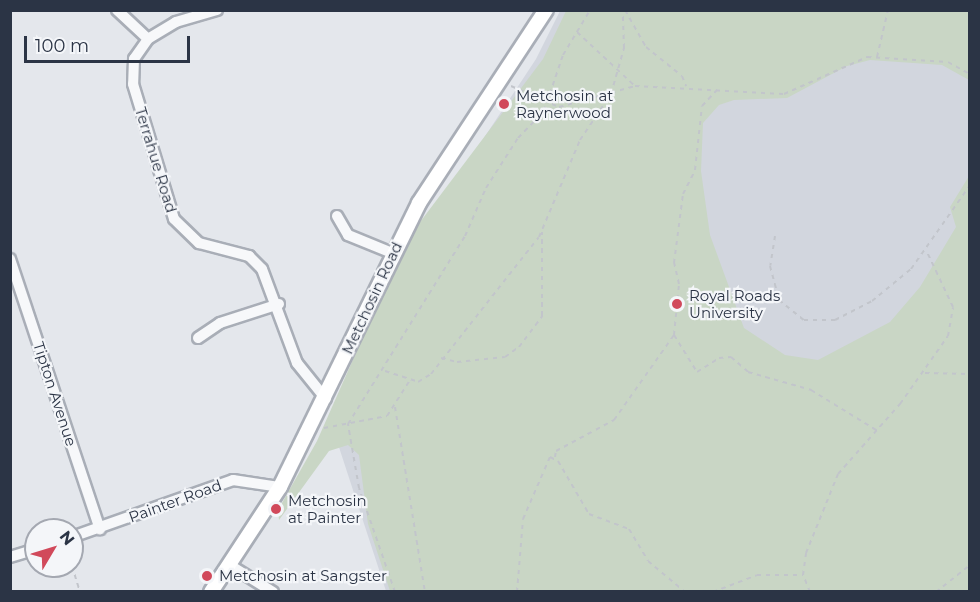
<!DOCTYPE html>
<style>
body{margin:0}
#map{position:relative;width:980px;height:602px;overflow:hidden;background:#e4e7ec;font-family:Montserrat,sans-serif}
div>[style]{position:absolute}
.built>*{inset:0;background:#d2d6de}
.green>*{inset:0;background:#c9d6c5}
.path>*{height:2px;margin-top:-1px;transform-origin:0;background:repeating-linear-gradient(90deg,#c2c5cb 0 4.5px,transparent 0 9px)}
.roads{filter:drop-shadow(2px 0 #a9aeb7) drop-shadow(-2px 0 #a9aeb7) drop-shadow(0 2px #a9aeb7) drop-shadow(0 -2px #a9aeb7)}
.minor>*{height:10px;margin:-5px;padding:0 5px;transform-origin:5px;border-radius:5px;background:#f7f8fa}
.secondary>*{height:14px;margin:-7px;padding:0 7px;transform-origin:7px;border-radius:7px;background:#fff}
.dots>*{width:16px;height:16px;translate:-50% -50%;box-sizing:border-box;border:3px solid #f4f6f9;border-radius:50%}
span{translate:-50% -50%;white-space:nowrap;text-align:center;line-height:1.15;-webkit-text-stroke:4.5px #f4f6f9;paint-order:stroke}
.poi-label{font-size:15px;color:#2b3445}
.left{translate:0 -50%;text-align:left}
.street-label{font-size:15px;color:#2b3445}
.frame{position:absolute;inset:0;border:12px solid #2b3445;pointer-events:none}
.north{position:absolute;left:24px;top:518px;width:60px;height:60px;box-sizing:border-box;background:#f4f6f9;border:2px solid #a4a8b1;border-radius:50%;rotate:52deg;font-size:16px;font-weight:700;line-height:24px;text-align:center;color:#2b3445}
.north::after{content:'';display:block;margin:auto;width:21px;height:27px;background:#d1495b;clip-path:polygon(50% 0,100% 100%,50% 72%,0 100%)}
.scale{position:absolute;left:24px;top:36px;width:166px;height:27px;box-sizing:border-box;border:3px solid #2b3445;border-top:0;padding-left:8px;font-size:18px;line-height:21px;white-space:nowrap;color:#2b3445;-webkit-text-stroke:4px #f4f6f9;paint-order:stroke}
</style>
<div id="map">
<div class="built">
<div style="clip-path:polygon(560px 11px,969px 11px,969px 591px,386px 591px,335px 435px,470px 159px,536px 59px)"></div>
</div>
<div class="green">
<div style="clip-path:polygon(566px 11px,969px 11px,969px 80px,942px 65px,870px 60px,847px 66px,787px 98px,734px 100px,719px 105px,703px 123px,701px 171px,710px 235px,744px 328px,785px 355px,818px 360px,890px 322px,920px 287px,956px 227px,950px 207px,969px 176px,969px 591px,390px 591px,368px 524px,359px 455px,348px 445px,329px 451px,279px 520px,278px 510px,317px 441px,405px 242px,543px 59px)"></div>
</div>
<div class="path">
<div style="left:625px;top:10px;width:43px;rotate:60.4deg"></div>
<div style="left:646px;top:47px;width:46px;rotate:38.9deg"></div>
<div style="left:682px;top:76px;width:11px;rotate:68deg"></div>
<div style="left:577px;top:32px;width:79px;rotate:43deg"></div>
<div style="left:877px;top:57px;width:48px;rotate:-76.8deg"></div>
<div style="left:511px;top:86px;width:52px;rotate:23.6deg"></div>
<div style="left:559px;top:107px;width:79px;rotate:-15.4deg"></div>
<div style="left:635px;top:86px;width:149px;rotate:3.1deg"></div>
<div style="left:784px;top:94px;width:91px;rotate:-24deg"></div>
<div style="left:867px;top:57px;width:81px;rotate:3.5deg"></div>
<div style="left:948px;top:62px;width:25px;rotate:29deg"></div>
<div style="left:775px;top:236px;width:30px;rotate:99deg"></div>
<div style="left:770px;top:266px;width:35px;rotate:75deg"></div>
<div style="left:779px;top:300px;width:32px;rotate:39deg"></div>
<div style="left:804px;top:320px;width:31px"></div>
<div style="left:835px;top:320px;width:42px;rotate:-27.2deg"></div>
<div style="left:872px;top:301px;width:50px;rotate:-39.4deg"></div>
<div style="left:911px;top:269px;width:103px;rotate:-54.9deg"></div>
<div style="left:674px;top:335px;width:44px;rotate:58.1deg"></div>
<div style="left:697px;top:372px;width:26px;rotate:-32deg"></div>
<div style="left:719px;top:358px;width:12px;rotate:-5deg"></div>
<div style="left:731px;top:357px;width:23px;rotate:41deg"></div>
<div style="left:748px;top:372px;width:66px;rotate:15.9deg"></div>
<div style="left:811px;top:390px;width:79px;rotate:31.5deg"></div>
<div style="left:441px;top:358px;width:16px;rotate:14deg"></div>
<div style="left:457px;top:362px;width:48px;rotate:-5.9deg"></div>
<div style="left:505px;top:357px;width:17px;rotate:-36deg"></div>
<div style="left:519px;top:347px;width:39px;rotate:-53deg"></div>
<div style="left:542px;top:316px;width:84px;rotate:-90deg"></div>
<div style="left:385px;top:371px;width:35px;rotate:18deg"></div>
<div style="left:418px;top:382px;width:15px;rotate:-32deg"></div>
<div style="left:431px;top:374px;width:174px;rotate:-51.8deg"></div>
<div style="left:539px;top:237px;width:105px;rotate:-67.1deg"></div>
<div style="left:580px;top:140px;width:55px;rotate:-56deg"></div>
<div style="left:611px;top:94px;width:48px;rotate:-74.2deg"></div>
<div style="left:624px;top:48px;width:38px;rotate:-92deg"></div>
<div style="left:925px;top:373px;width:45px;rotate:1.3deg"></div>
<div style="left:395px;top:407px;width:187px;rotate:80.8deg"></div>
<div style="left:324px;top:428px;width:64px;rotate:-10.8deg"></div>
<div style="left:387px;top:416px;width:43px;rotate:-57.4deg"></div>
<div style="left:555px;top:457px;width:6px;rotate:-81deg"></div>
<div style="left:556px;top:451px;width:66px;rotate:-28.1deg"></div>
<div style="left:614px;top:420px;width:104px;rotate:-54.8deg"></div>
<div style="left:674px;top:335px;width:51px;rotate:-84.4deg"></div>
<div style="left:679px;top:284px;width:22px;rotate:-103deg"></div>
<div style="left:674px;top:263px;width:70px;rotate:-82.6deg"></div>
<div style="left:683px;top:194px;width:27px;rotate:-63deg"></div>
<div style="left:695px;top:170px;width:64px;rotate:-83.8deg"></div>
<div style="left:702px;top:106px;width:26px;rotate:-47deg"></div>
<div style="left:72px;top:566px;width:27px;rotate:73deg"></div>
<div style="left:395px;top:592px;width:110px;rotate:-109.1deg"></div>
<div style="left:359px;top:488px;width:65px;rotate:-99.8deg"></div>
<div style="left:348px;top:424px;width:221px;rotate:-58.1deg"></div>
<div style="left:465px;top:236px;width:52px;rotate:-66.4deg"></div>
<div style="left:486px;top:188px;width:59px;rotate:-57.4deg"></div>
<div style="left:518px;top:138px;width:37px;rotate:-46deg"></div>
<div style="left:544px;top:111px;width:59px;rotate:-71.3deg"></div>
<div style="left:563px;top:55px;width:52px;rotate:-59deg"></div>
<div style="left:517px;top:592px;width:73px;rotate:-85.3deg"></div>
<div style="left:523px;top:519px;width:68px;rotate:-66.5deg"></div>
<div style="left:550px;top:457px;width:9px;rotate:27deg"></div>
<div style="left:558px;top:461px;width:61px;rotate:59.7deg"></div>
<div style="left:589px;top:514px;width:43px;rotate:20.6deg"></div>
<div style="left:629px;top:529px;width:37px;rotate:59deg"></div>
<div style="left:648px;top:561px;width:48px;rotate:40deg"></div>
<div style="left:713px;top:592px;width:47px;rotate:-21.1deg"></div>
<div style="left:757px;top:575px;width:46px"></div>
<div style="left:810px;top:592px;width:18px;rotate:-112deg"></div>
<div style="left:803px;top:575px;width:22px;rotate:-82deg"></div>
<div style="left:806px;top:553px;width:85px;rotate:-67.9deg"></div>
<div style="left:838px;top:474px;width:94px;rotate:-48.5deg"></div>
<div style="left:900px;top:404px;width:83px;rotate:-54.8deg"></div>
<div style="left:948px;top:336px;width:29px;rotate:-80deg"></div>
<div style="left:953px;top:307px;width:61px;rotate:-115.3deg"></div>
<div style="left:936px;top:592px;width:43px;rotate:-38.5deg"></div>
</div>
<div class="roads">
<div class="minor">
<div style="left:117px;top:10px;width:42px;rotate:43.1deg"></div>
<div style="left:217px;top:10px;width:43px;rotate:163.7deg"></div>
<div style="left:176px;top:22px;width:33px;rotate:149deg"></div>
<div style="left:148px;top:39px;width:24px;rotate:125deg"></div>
<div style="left:134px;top:59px;width:25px;rotate:92deg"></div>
<div style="left:133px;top:84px;width:141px;rotate:73.1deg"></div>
<div style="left:174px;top:219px;width:35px;rotate:44deg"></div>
<div style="left:199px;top:243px;width:52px;rotate:14.6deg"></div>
<div style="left:249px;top:256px;width:18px;rotate:45deg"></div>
<div style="left:262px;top:269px;width:100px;rotate:69.6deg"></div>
<div style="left:297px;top:363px;width:46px;rotate:51.1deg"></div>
<div style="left:337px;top:216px;width:22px;rotate:60deg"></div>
<div style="left:348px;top:235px;width:48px;rotate:22.2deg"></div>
<div style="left:10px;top:259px;width:285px;rotate:71.6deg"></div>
<div style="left:198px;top:338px;width:27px;rotate:-34deg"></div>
<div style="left:220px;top:323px;width:62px;rotate:-17.9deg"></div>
<div style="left:72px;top:537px;width:171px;rotate:-19.5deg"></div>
<div style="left:233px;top:480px;width:48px;rotate:8.5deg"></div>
<div style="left:10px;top:557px;width:27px;rotate:-17deg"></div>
<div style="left:228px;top:564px;width:53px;rotate:31.9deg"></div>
</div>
<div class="secondary">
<div style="left:211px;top:592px;width:126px;rotate:-56.7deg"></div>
<div style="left:280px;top:487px;width:316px;rotate:-63.9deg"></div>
<div style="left:419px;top:203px;width:231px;rotate:-56.7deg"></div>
</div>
</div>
<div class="dots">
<div style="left:504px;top:104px;background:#d1495b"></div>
<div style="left:677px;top:304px;background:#d1495b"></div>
<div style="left:276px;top:509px;background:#d1495b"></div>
<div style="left:207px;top:576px;background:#d1495b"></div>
</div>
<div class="poi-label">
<span class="left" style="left:516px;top:104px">Metchosin at<br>Raynerwood</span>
<span class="left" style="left:689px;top:304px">Royal Roads<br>University</span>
<span class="left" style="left:288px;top:509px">Metchosin<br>at Painter</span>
<span class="left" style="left:219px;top:576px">Metchosin at Sangster</span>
</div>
<div class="street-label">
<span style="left:156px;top:160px;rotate:73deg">Terrahue Road</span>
<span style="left:372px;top:298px;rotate:-65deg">Metchosin Road</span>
<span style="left:55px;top:394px;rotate:72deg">Tipton Avenue</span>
<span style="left:175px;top:501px;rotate:-20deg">Painter Road</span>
</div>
<div class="frame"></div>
<div class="north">N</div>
<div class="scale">100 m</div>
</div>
